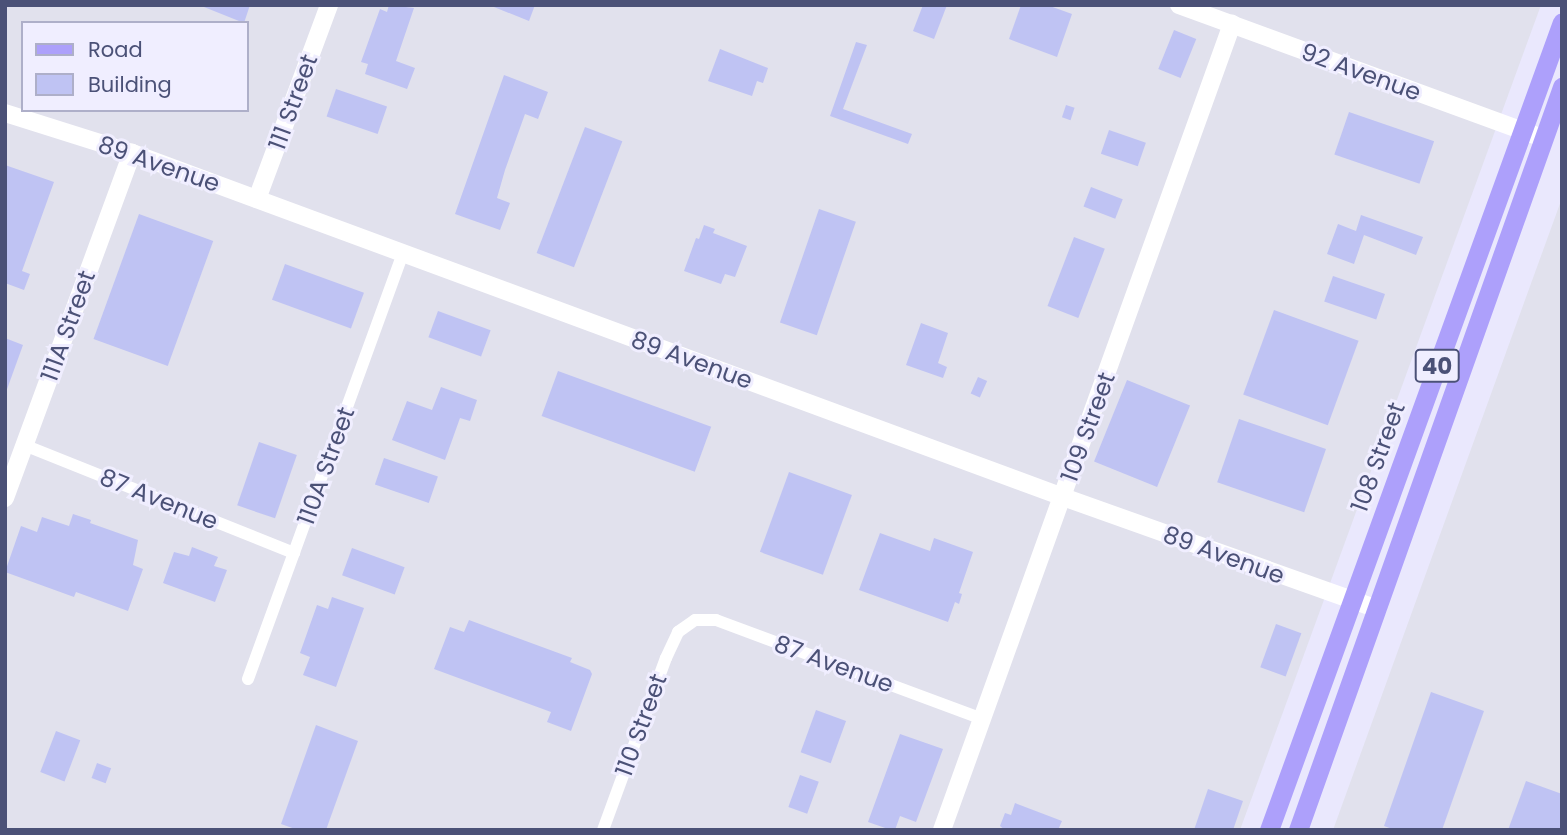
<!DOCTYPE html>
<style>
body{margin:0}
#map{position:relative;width:1567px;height:835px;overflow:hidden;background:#eae8fd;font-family:Poppins,sans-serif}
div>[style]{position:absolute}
.industrial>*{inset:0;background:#e1e1ed}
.building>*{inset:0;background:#bfc3f3;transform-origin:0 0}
.street>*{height:12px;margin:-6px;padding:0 6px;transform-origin:6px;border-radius:6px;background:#fff}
.secondary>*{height:18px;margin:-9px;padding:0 9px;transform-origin:9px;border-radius:9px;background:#fff}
.primary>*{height:19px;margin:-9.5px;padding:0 9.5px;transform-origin:9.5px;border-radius:9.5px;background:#ada0fb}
span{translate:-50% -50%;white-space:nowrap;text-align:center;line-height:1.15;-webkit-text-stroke:6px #f0eeff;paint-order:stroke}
.shield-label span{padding:2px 5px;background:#f0eeff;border:2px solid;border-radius:5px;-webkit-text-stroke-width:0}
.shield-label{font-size:23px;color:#4b5177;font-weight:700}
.street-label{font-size:24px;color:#4b5177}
.frame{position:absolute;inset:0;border:7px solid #4b5177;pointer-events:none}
.legend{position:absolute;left:21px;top:21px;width:228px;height:91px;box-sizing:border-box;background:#f0eeff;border:2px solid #aeafc9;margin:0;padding:9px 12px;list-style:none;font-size:21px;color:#4b5177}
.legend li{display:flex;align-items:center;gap:14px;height:35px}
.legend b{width:35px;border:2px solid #aeafc9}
</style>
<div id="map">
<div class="industrial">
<div style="clip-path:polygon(evenodd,5px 5px,1541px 5px,1240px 830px,5px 830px,5px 5px,23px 23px,247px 23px,247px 110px,23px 110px,23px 23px)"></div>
<div style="clip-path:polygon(1562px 198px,1562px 830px,1333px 830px)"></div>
</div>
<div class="building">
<div style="clip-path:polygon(199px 5px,250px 5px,244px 23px)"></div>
<div style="clip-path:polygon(389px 5px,414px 8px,396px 61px,415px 68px,407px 89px,365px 74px,368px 64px,361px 62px,380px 9px,387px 12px)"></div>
<div style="clip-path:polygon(489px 5px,535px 5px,529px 21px)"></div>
<div style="clip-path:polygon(923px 5px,947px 5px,934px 39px,913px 31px)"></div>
<div style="clip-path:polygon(1021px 5px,1047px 5px,1072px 14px,1057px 57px,1009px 39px)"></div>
<div style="left:1174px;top:30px;width:24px;height:42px;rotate:22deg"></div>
<div style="clip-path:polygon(856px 42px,867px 45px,843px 109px,912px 134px,908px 144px,830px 116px)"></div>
<div style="clip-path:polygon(720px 49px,768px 68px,763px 83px,757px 81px,752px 96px,708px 81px)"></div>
<div style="clip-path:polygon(504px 75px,548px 92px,538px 119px,525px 114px,505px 170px,497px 198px,510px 203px,500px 230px,455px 214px)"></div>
<div style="left:336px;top:89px;width:54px;height:29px;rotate:19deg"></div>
<div style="left:1066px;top:105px;width:9px;height:13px;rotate:18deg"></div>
<div style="left:1349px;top:112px;width:90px;height:45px;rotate:19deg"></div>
<div style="left:585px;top:127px;width:40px;height:135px;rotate:21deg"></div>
<div style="left:1109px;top:130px;width:39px;height:25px;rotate:19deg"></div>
<div style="clip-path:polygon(5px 165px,54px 182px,22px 271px,30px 274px,24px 290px,5px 283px)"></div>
<div style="left:1091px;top:187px;width:34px;height:21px;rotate:21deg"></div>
<div style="left:819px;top:209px;width:39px;height:120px;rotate:19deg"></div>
<div style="left:139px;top:214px;width:79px;height:133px;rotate:20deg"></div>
<div style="clip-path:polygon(1361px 215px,1423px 237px,1416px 255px,1364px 235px,1354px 264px,1327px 254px,1338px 224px,1356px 231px)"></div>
<div style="clip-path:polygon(704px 225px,715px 229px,713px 233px,747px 246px,735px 277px,725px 274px,721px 284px,684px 271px,696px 238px,699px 239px)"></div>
<div style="left:1074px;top:237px;width:33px;height:74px;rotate:21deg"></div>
<div style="left:285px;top:264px;width:84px;height:38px;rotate:20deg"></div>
<div style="left:1333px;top:276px;width:55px;height:27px;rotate:19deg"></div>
<div style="left:1274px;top:310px;width:90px;height:90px;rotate:20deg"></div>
<div style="left:438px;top:311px;width:56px;height:28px;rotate:20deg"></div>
<div style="clip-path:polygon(921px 323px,948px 333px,938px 363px,947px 367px,943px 378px,906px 365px)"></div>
<div style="clip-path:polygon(5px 338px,23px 345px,6px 392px,5px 392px)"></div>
<div style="left:558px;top:371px;width:163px;height:48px;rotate:20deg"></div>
<div style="left:978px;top:377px;width:10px;height:18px;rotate:24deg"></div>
<div style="left:1127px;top:380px;width:68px;height:88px;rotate:22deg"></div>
<div style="clip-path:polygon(441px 387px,477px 400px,470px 421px,460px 418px,445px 460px,392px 440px,407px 401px,432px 410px)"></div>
<div style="left:1239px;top:419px;width:92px;height:67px;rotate:19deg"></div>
<div style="left:259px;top:442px;width:40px;height:67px;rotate:19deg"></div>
<div style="left:384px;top:458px;width:57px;height:28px;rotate:19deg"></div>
<div style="left:789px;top:472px;width:67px;height:85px;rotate:20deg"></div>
<div style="clip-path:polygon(73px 514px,91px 520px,90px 523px,138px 540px,133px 565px,143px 569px,128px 611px,76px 592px,74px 597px,5px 572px,21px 526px,37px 532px,42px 517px,69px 526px)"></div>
<div style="clip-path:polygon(880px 533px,930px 551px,934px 538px,973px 552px,959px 593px,962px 594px,959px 604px,955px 602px,948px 622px,859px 590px)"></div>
<div style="clip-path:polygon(192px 547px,218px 557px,214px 566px,227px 570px,215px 602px,163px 583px,174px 552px,189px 556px)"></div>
<div style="left:352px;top:548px;width:56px;height:29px;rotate:20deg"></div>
<div style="clip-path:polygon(332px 597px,364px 608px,336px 687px,303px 675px,310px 657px,300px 653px,317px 605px,328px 609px)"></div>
<div style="clip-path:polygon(469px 620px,572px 658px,570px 662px,590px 670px,592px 674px,571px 731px,547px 722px,551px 712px,434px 669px,450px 627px,464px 632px)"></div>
<div style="left:1276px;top:624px;width:27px;height:46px;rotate:20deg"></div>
<div style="clip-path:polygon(1431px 692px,1484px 711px,1442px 830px,1395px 830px,1384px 826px)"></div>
<div style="left:816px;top:710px;width:32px;height:45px;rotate:20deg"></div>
<div style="clip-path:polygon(316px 725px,358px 741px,326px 830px,298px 830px,281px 824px)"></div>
<div style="left:56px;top:731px;width:26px;height:44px;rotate:21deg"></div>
<div style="clip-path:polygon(900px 734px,943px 749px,916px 822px,900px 816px,895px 830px,891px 830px,868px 822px)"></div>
<div style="left:97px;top:763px;width:15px;height:16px;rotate:20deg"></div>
<div style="left:800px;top:775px;width:20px;height:34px;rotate:20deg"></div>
<div style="clip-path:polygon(1526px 781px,1562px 794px,1562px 830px,1508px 830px)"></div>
<div style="clip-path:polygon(1208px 789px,1243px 801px,1233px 830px,1194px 830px)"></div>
<div style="clip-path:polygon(1015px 803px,1062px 821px,1058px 830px,1005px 830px,1000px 826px,1005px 813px,1011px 815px)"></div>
</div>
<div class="street">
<div style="left:24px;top:445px;width:291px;rotate:21.8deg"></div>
<div style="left:248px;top:679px;width:453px;rotate:-70deg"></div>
<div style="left:603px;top:830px;width:183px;rotate:-69.9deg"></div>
<div style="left:666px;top:658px;width:29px;rotate:-65deg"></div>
<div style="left:678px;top:632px;width:21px;rotate:-35deg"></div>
<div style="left:695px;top:620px;width:21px"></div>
<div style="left:716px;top:620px;width:284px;rotate:20.4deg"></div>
</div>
<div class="secondary">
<div style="left:1179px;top:5px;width:387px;rotate:20.1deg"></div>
<div style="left:5px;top:113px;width:133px;rotate:17.5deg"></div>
<div style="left:132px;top:153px;width:993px;rotate:20.28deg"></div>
<div style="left:1063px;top:497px;width:334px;rotate:19.6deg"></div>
<div style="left:257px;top:199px;width:207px;rotate:-69.6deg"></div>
<div style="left:5px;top:498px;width:368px;rotate:-69.8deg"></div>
<div style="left:942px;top:830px;width:857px;rotate:-70.21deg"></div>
</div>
<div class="primary">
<div style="left:1269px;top:830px;width:859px;rotate:-70.07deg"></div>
<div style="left:1298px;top:830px;width:789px;rotate:-70.44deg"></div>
</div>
<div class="shield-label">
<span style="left:1437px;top:366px">40</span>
</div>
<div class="street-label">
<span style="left:1361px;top:72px;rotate:20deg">92 Avenue</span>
<span style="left:293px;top:102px;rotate:-70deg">111 Street</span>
<span style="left:159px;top:164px;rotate:19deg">89 Avenue</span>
<span style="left:68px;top:326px;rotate:-70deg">111A Street</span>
<span style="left:692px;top:360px;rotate:20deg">89 Avenue</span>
<span style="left:1088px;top:427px;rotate:-70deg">109 Street</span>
<span style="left:1378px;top:457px;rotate:-70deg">108 Street</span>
<span style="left:326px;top:466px;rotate:-70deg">110A Street</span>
<span style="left:159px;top:499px;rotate:22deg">87 Avenue</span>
<span style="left:1224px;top:555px;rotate:20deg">89 Avenue</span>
<span style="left:834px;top:664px;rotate:20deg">87 Avenue</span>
<span style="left:641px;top:725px;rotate:-70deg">110 Street</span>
</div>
<div class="frame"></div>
<ul class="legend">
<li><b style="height:9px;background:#ada0fb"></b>Road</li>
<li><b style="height:19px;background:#bfc3f3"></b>Building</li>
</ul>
</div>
